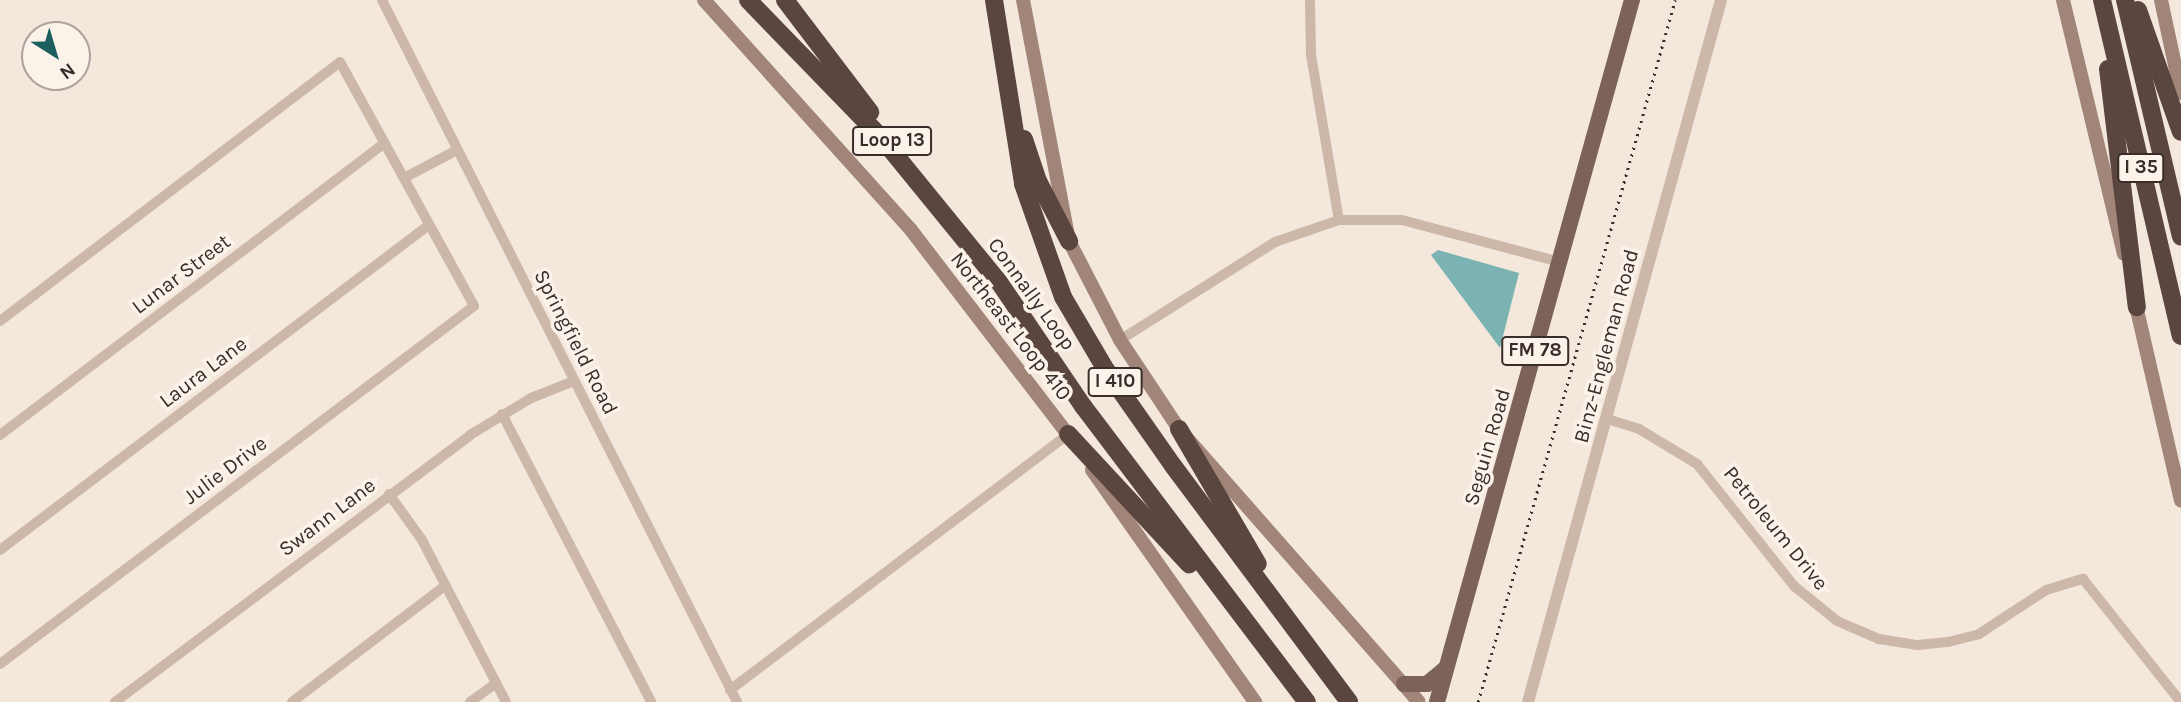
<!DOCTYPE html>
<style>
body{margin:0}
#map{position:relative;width:2181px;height:702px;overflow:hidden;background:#f4e8dd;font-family:Karla,sans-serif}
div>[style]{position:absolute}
.water>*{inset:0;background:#7ab3b2}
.minor>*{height:10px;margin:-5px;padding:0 5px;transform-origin:5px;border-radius:5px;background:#cdb7a8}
.tertiary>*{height:12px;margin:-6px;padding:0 6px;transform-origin:6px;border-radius:6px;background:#cdb7a8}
.secondary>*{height:14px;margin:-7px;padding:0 7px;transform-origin:7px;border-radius:7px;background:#a18579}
.primary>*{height:16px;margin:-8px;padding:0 8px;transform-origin:8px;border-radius:8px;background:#7c6259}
.motorway>*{height:18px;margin:-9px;padding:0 9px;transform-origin:9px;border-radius:9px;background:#5b463f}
.rail>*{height:2.5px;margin-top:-1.25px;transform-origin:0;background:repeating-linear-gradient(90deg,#392d29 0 2px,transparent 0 7px)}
span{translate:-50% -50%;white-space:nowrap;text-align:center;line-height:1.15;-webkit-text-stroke:7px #fbf2ea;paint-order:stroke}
.shield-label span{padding:2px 5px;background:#fbf2ea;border:2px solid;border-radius:5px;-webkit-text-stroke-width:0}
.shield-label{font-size:19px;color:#392d29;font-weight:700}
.street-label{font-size:21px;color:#392d29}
.north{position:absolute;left:21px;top:21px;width:70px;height:70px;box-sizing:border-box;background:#fbf2ea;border:2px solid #ada39d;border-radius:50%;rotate:143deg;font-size:19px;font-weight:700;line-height:28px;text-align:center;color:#392d29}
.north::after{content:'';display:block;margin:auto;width:24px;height:32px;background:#1b5e5e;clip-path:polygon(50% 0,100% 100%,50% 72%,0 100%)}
</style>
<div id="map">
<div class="water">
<div style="clip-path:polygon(1438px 250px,1519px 273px,1500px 348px,1431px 255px)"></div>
</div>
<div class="minor">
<div style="left:382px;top:0;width:787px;rotate:63.17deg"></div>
<div style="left:1310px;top:0;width:55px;rotate:89deg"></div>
<div style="left:1311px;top:55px;width:167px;rotate:80.4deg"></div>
<div style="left:404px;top:178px;width:60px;rotate:-27.8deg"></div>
<div style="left:0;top:321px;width:427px;rotate:-37.3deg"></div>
<div style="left:340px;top:62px;width:278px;rotate:61.2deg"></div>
<div style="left:474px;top:306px;width:594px;rotate:142.94deg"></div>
<div style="left:1120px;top:340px;width:183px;rotate:-32.3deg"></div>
<div style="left:1275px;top:242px;width:68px;rotate:-19deg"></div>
<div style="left:1339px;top:220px;width:63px"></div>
<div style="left:1402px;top:220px;width:163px;rotate:14.9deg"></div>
<div style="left:502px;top:414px;width:324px;rotate:62.6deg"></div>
<div style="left:1607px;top:419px;width:34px;rotate:17deg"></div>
<div style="left:1639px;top:429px;width:68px;rotate:31.1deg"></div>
<div style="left:1697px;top:464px;width:156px;rotate:51.5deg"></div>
<div style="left:1794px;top:586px;width:55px;rotate:39.1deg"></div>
<div style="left:1837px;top:621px;width:46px;rotate:23.2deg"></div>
<div style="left:1879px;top:639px;width:39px;rotate:9deg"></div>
<div style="left:1918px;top:645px;width:30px;rotate:-6deg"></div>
<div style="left:1948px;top:642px;width:32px;rotate:-14deg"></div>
<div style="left:1979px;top:634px;width:80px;rotate:-33.3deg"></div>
<div style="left:2046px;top:590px;width:39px;rotate:-17deg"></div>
<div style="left:2083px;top:579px;width:157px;rotate:51.5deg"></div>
<div style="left:0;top:435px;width:482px;rotate:-37.2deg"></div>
<div style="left:389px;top:494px;width:57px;rotate:54.3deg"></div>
<div style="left:422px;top:540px;width:182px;rotate:62.6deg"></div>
<div style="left:0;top:550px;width:538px;rotate:-37.15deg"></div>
<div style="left:730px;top:690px;width:424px;rotate:-37.1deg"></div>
<div style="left:115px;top:702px;width:444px;rotate:-36.9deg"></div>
<div style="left:470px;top:435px;width:71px;rotate:-31.2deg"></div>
<div style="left:531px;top:398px;width:46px;rotate:-21.6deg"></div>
<div style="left:292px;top:702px;width:193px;rotate:-37.2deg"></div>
<div style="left:470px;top:702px;width:32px;rotate:-36deg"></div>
</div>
<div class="tertiary">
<div style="left:1528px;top:702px;width:728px;rotate:-74.63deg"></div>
</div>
<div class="secondary">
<div style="left:704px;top:0;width:309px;rotate:48deg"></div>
<div style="left:911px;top:230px;width:266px;rotate:52.5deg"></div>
<div style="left:1023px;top:0;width:245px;rotate:79.2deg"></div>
<div style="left:1069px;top:241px;width:111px;rotate:62.7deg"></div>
<div style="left:1120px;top:340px;width:107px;rotate:56.5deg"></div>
<div style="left:1179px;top:429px;width:363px;rotate:48.7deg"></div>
<div style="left:2063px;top:0;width:261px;rotate:76.5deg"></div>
<div style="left:2161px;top:0;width:95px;rotate:77.9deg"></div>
<div style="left:2134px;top:297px;width:209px;rotate:77deg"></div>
<div style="left:1092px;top:470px;width:284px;rotate:54.9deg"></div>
</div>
<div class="primary">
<div style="left:1404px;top:684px;width:23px"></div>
<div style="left:1427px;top:684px;width:25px;rotate:-40deg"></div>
<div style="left:1437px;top:702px;width:729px;rotate:-74.48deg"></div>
</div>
<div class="motorway">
<div style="left:748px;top:0;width:188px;rotate:45.9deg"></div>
<div style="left:879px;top:135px;width:190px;rotate:50.8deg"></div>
<div style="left:999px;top:282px;width:150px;rotate:55.9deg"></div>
<div style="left:1083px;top:406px;width:371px;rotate:52.9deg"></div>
<div style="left:785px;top:0;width:141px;rotate:52.8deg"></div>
<div style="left:994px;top:0;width:186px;rotate:81deg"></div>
<div style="left:1023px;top:184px;width:120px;rotate:70.5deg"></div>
<div style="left:1063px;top:297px;width:85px;rotate:59.5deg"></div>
<div style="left:1106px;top:370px;width:118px;rotate:55deg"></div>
<div style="left:1174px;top:467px;width:293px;rotate:53.3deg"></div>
<div style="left:2102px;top:0;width:345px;rotate:76.8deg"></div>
<div style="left:2125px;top:0;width:243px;rotate:76.7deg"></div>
<div style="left:2138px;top:10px;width:129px;rotate:70.6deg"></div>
<div style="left:2108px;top:69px;width:240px;rotate:83.1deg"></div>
<div style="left:1024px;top:139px;width:44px;rotate:71.6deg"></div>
<div style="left:1038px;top:181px;width:68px;rotate:62.7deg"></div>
<div style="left:1179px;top:429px;width:156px;rotate:59.7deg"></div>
<div style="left:1068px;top:434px;width:178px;rotate:47.1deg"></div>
</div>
<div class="rail">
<div style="left:1478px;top:702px;width:729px;rotate:-74.32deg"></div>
</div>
<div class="shield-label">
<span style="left:892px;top:141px">Loop 13</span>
<span style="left:2141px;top:168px">I 35</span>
<span style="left:1535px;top:351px">FM 78</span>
<span style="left:1115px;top:382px">I 410</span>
</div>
<div class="street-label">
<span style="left:181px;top:274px;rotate:-37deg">Lunar Street</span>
<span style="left:1032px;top:294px;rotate:54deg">Connally Loop</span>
<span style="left:1011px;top:326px;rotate:52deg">Northeast Loop 410</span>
<span style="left:576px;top:342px;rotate:63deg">Springfield Road</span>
<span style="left:1606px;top:346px;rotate:-75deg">Binz-Engleman Road</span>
<span style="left:203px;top:372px;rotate:-37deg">Laura Lane</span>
<span style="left:1487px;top:447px;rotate:-74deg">Seguin Road</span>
<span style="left:225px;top:470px;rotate:-37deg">Julie Drive</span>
<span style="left:327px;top:517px;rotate:-37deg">Swann Lane</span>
<span style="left:1776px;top:528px;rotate:51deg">Petroleum Drive</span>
</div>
<div class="north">N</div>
</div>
